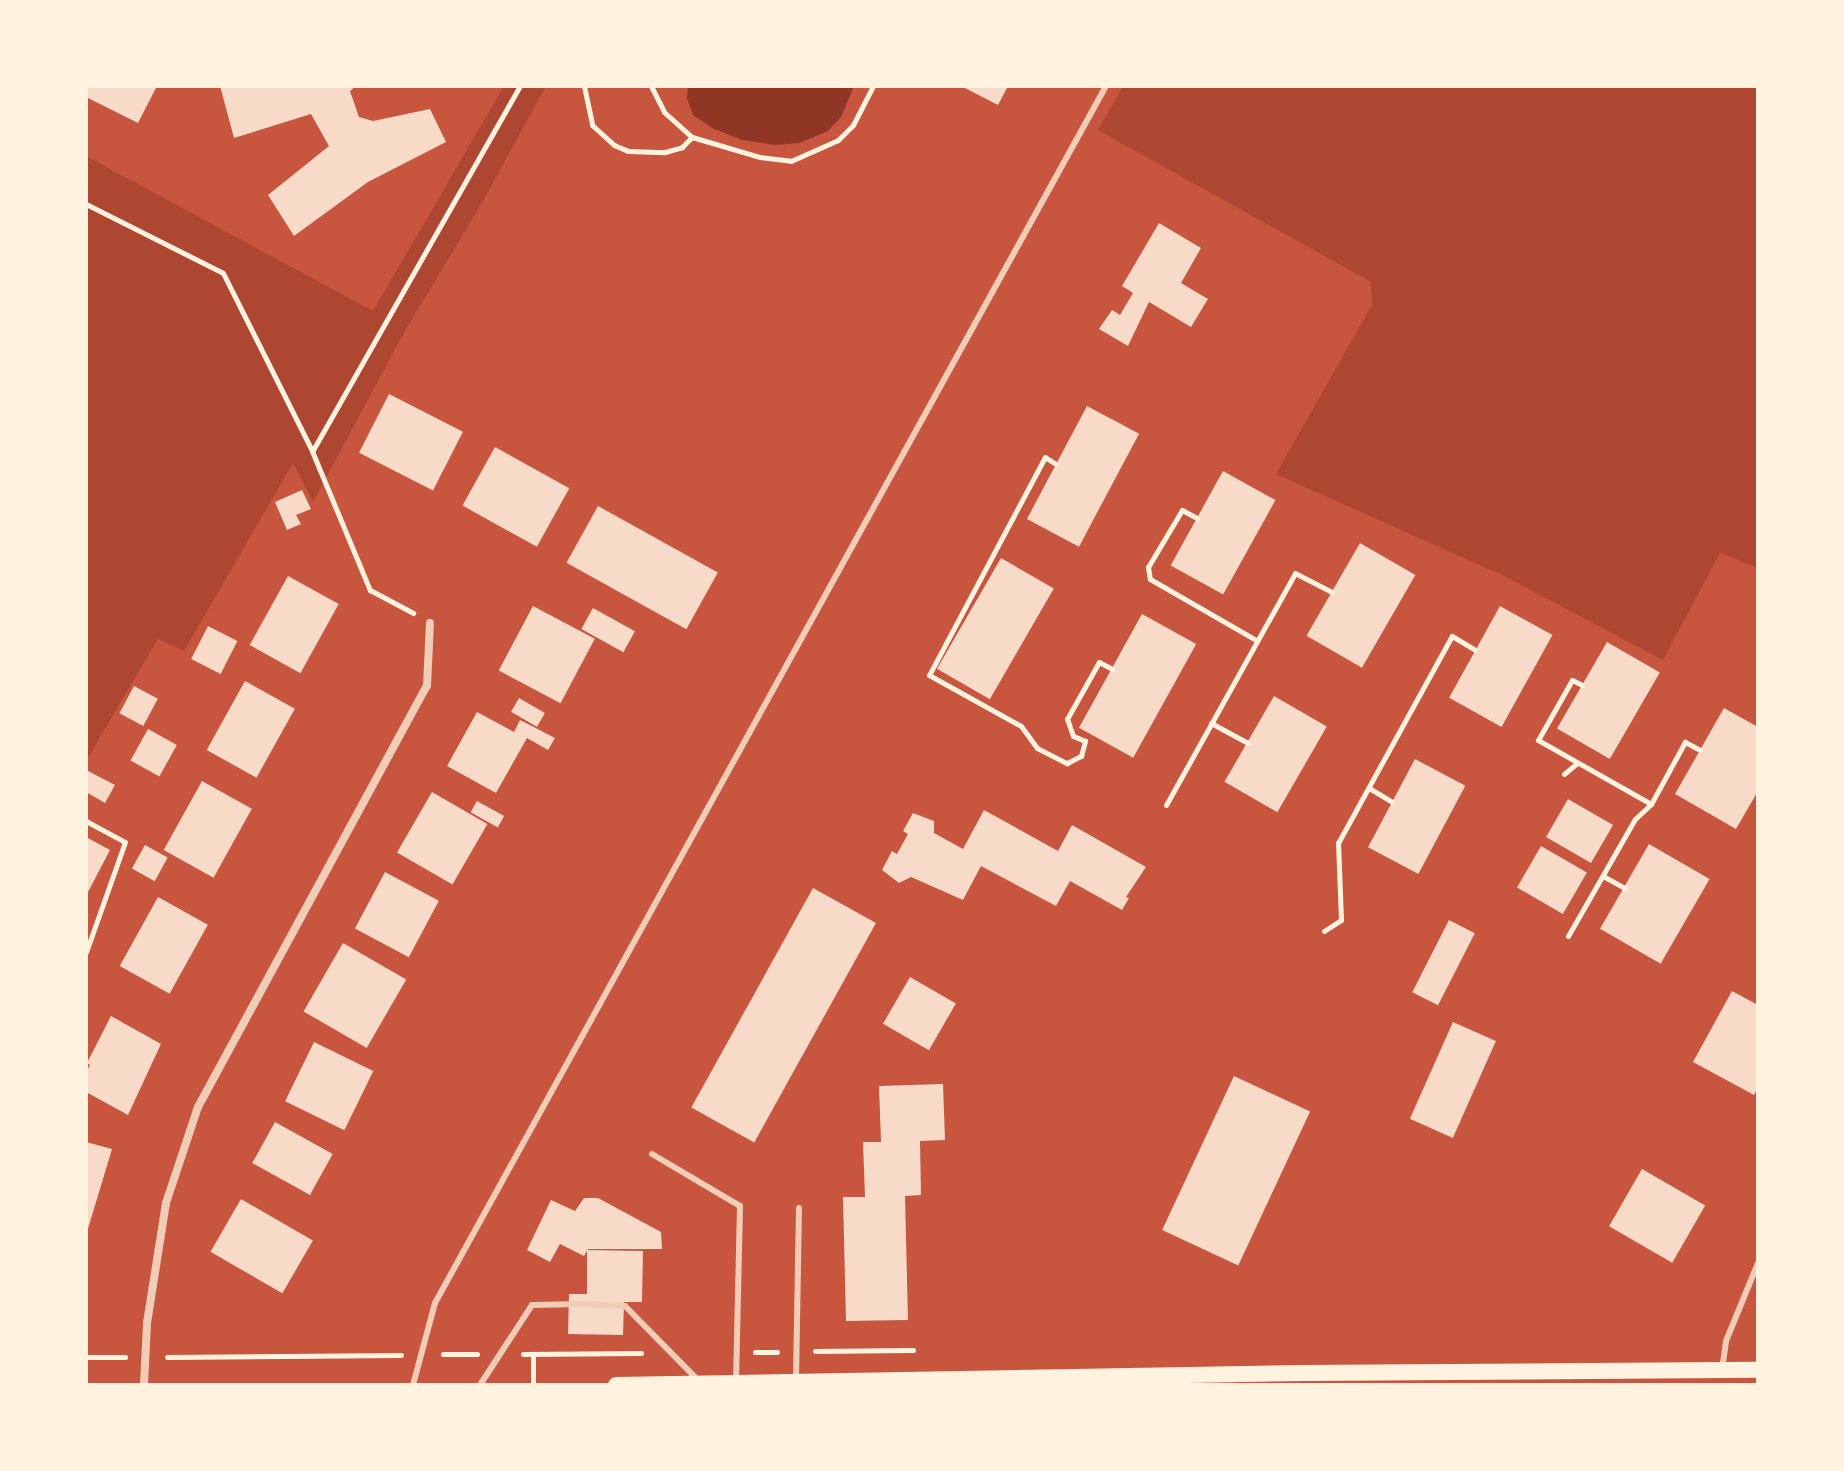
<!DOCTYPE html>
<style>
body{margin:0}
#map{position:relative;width:1844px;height:1471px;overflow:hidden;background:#c8553d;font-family:"Work Sans",sans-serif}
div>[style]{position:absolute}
.green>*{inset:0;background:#ae4732}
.water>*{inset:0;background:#8f3625}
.building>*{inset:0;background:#f7dbc8;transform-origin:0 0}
.path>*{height:5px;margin:-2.5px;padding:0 2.5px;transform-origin:2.5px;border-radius:2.5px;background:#fff3e0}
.service>*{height:6px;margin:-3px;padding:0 3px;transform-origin:3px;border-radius:3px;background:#f1ccb7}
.minor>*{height:8px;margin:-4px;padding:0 4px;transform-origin:4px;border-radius:4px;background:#f1ccb7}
.secondary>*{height:16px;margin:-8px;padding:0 8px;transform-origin:8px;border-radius:8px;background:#fff3e0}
span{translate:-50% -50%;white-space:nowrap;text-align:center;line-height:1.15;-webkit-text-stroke:8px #fff3e0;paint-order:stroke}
.frame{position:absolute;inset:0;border:88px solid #fff3e0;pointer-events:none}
</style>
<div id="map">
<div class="green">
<div style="clip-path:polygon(504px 86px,546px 86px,483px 201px,406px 329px,313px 502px,293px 463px,184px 651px,158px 639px,86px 761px,86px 156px,373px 311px)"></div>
<div style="clip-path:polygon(1123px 86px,1758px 86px,1758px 568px,1720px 553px,1663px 660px,1506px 577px,1276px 474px,1372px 305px,1371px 282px,1098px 130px)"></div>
</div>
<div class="water">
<div style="clip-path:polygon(688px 86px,854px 86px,841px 117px,828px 131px,799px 143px,775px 145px,742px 140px,712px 128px,693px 115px,687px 98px)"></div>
</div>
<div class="building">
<div style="clip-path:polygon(86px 86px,157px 86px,138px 123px,86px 97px)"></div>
<div style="clip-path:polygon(220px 86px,356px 86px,350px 91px,359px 117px,373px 121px,430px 109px,446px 142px,368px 182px,294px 236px,268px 195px,329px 146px,311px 114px,234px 138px)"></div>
<div style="clip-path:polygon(961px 86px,1008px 86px,998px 105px)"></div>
<div style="clip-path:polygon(1159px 223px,1201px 248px,1181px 283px,1208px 299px,1191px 327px,1149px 302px,1128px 346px,1099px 329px,1112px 310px,1120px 315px,1133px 293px,1122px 286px)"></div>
<div style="left:389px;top:394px;width:83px;height:66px;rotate:27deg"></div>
<div style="left:1087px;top:406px;width:59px;height:128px;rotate:28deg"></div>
<div style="left:495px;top:447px;width:85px;height:67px;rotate:29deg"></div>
<div style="left:1223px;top:471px;width:60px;height:108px;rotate:29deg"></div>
<div style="clip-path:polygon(302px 490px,311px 509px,296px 515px,301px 524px,287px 530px,275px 502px)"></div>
<div style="left:598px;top:506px;width:137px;height:65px;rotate:29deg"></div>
<div style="left:1360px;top:543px;width:64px;height:107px;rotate:30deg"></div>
<div style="left:1001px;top:558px;width:61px;height:128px;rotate:30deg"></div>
<div style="left:288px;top:576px;width:58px;height:79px;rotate:29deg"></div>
<div style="left:533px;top:606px;width:70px;height:73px;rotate:28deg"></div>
<div style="left:1500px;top:606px;width:60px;height:105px;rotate:29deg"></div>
<div style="left:593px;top:608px;width:48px;height:24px;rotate:29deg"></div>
<div style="left:1142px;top:614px;width:62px;height:130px;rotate:29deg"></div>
<div style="left:208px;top:626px;width:33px;height:37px;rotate:27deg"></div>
<div style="left:1607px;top:642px;width:61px;height:100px;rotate:30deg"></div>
<div style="left:245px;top:681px;width:57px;height:79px;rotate:29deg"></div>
<div style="left:134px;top:686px;width:27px;height:31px;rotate:28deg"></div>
<div style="left:1274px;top:696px;width:61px;height:99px;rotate:30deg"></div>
<div style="left:519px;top:698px;width:30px;height:16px;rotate:30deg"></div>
<div style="clip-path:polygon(1724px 708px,1758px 727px,1758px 791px,1736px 829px,1675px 794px)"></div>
<div style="clip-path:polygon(477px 712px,514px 732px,520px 720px,555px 738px,548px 750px,527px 738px,496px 793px,447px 766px)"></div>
<div style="left:148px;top:729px;width:33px;height:36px;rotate:29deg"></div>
<div style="left:1415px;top:759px;width:57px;height:100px;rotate:28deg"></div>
<div style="clip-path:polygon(88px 771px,115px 785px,105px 803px,86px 792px)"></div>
<div style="left:202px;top:781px;width:57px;height:79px;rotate:29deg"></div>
<div style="left:432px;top:792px;width:64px;height:70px;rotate:30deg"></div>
<div style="left:1568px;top:799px;width:52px;height:44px;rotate:30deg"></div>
<div style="left:477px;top:801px;width:31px;height:13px;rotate:29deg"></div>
<div style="clip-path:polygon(984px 810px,1058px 851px,1072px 825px,1146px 867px,1126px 897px,1129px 898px,1122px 910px,1070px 881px,1056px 906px,981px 866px,963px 900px,911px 877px,899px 883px,882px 870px,892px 851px,897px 854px,908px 834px,903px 831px,913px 813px,934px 821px,934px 833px,963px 849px)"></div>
<div style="clip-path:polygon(86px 837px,110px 850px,86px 896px)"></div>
<div style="left:1649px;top:844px;width:70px;height:98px;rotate:30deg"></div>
<div style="left:145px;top:845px;width:26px;height:27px;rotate:29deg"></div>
<div style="left:1541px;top:846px;width:53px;height:48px;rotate:30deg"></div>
<div style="left:385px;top:872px;width:61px;height:64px;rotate:28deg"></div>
<div style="left:813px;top:888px;width:72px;height:251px;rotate:29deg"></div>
<div style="left:158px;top:897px;width:57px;height:79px;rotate:29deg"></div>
<div style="left:1449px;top:920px;width:29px;height:81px;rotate:27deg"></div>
<div style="left:343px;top:943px;width:73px;height:79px;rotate:30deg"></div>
<div style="left:910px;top:977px;width:53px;height:54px;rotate:30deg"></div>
<div style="clip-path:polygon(1732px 991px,1758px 1005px,1758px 1087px,1754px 1095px,1693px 1062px)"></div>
<div style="clip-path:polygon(111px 1016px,161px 1044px,128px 1115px,86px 1092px,86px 1072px,90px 1065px,87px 1063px)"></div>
<div style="left:1453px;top:1022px;width:47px;height:106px;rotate:24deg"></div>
<div style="left:314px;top:1042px;width:66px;height:66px;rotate:26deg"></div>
<div style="left:1234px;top:1076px;width:84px;height:170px;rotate:25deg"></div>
<div style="clip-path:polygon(943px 1084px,945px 1140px,920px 1141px,921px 1195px,905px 1196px,908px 1320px,846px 1321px,843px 1197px,865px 1197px,863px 1142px,881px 1142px,879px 1086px)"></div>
<div style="left:275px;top:1122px;width:66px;height:47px;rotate:29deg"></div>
<div style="clip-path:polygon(86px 1142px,112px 1149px,87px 1232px,86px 1232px)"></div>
<div style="left:1642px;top:1169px;width:73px;height:66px;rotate:30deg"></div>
<div style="clip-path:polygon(584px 1198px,598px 1198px,661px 1232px,662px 1249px,588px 1249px,584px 1256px,560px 1244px,550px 1262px,527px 1250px,551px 1200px,575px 1211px)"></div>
<div style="left:241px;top:1199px;width:83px;height:61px;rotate:30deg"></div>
<div style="clip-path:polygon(587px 1250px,643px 1251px,642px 1302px,624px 1302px,623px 1335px,568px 1334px,569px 1294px,587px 1294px)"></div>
</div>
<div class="path">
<div style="left:584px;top:86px;width:40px;rotate:78deg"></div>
<div style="left:592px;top:125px;width:30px;rotate:42deg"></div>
<div style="left:614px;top:145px;width:15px;rotate:23deg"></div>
<div style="left:628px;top:151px;width:37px;rotate:2deg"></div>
<div style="left:665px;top:152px;width:18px;rotate:-16deg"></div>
<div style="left:682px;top:147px;width:14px;rotate:-45deg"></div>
<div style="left:651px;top:86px;width:29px;rotate:63deg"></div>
<div style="left:664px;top:112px;width:38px;rotate:42deg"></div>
<div style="left:692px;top:137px;width:71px;rotate:16.4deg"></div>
<div style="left:760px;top:157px;width:31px;rotate:7deg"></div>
<div style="left:791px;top:161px;width:51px;rotate:-24.1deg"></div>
<div style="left:838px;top:140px;width:21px;rotate:-45deg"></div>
<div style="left:853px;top:125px;width:44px;rotate:-62.9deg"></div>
<div style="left:86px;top:204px;width:153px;rotate:26.7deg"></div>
<div style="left:223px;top:273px;width:199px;rotate:63.4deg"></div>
<div style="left:312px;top:451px;width:151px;rotate:67.4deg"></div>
<div style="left:370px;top:590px;width:49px;rotate:28.1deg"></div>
<div style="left:313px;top:450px;width:419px;rotate:-60.4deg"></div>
<div style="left:1056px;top:464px;width:13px;rotate:-148deg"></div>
<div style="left:1045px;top:457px;width:247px;rotate:118deg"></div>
<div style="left:929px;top:675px;width:105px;rotate:29deg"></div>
<div style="left:1021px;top:726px;width:27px;rotate:54deg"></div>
<div style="left:1037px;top:748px;width:34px;rotate:27deg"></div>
<div style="left:1067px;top:763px;width:16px;rotate:-27deg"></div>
<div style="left:1081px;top:756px;width:16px;rotate:-75deg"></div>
<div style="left:1085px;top:741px;width:13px;rotate:-157deg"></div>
<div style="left:1073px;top:736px;width:18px;rotate:-109deg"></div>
<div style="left:1067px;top:719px;width:65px;rotate:-60.7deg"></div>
<div style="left:1099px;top:662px;width:15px;rotate:28deg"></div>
<div style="left:1197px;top:518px;width:17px;rotate:-152deg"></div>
<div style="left:1182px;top:510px;width:66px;rotate:120.8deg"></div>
<div style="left:1148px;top:567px;width:12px;rotate:81deg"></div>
<div style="left:1150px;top:579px;width:122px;rotate:29.9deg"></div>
<div style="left:1582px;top:685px;width:11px;rotate:-153deg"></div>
<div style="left:1572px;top:680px;width:69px;rotate:119.5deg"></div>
<div style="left:1538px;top:740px;width:130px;rotate:29.5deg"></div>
<div style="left:1211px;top:723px;width:42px;rotate:28.4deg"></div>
<div style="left:1564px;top:774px;width:17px;rotate:-40deg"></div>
<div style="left:1369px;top:788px;width:26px;rotate:31deg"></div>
<div style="left:1166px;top:805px;width:265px;rotate:-60.9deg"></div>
<div style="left:1295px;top:573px;width:42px;rotate:27.2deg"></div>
<div style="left:86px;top:821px;width:44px;rotate:28.3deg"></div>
<div style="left:125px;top:842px;width:117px;rotate:109.5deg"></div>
<div style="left:1603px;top:876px;width:25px;rotate:29deg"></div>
<div style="left:1324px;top:931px;width:20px;rotate:-33deg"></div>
<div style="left:1341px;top:920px;width:77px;rotate:-92.2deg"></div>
<div style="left:1338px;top:843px;width:236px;rotate:-61.2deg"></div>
<div style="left:1452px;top:636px;width:27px;rotate:31deg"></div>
<div style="left:1568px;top:936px;width:135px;rotate:-60.2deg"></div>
<div style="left:1635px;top:819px;width:22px;rotate:-43deg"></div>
<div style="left:1651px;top:804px;width:71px;rotate:-61.3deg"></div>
<div style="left:1685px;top:742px;width:17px;rotate:28deg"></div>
<div style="left:815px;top:1351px;width:98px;rotate:-0.6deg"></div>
<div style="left:755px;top:1352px;width:22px"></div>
<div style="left:443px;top:1354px;width:34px"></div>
<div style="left:523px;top:1354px;width:118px;rotate:-0.5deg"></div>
<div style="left:86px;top:1357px;width:39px"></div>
<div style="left:167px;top:1357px;width:234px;rotate:-0.5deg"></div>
<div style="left:533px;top:1385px;width:31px;rotate:-90deg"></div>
</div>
<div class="service">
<div style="left:652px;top:1154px;width:102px;rotate:30.6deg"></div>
<div style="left:740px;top:1206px;width:174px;rotate:91.3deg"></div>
<div style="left:1722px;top:1370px;width:29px;rotate:-82deg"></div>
<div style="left:1726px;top:1341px;width:84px;rotate:-67.7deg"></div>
<div style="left:796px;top:1380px;width:172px;rotate:-89deg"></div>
<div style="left:413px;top:1385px;width:85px;rotate:-75deg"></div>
<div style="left:435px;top:1303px;width:1390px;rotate:-61.13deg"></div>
<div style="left:480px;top:1385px;width:95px;rotate:-57deg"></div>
<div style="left:532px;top:1305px;width:49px;rotate:-1.2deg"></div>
<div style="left:581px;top:1304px;width:44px;rotate:2.6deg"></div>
<div style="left:625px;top:1306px;width:104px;rotate:45.4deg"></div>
</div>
<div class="minor">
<div style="left:144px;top:1385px;width:62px;rotate:-87.2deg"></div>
<div style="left:147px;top:1323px;width:121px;rotate:-81deg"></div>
<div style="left:166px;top:1203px;width:101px;rotate:-71.6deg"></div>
<div style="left:198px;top:1107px;width:479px;rotate:-61.5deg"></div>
<div style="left:427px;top:686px;width:63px;rotate:-87.3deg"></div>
</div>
<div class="secondary">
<div style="left:616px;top:1385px;width:688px;rotate:-1deg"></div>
<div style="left:1304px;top:1373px;width:454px;rotate:-0.4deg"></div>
</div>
<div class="frame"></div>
</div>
